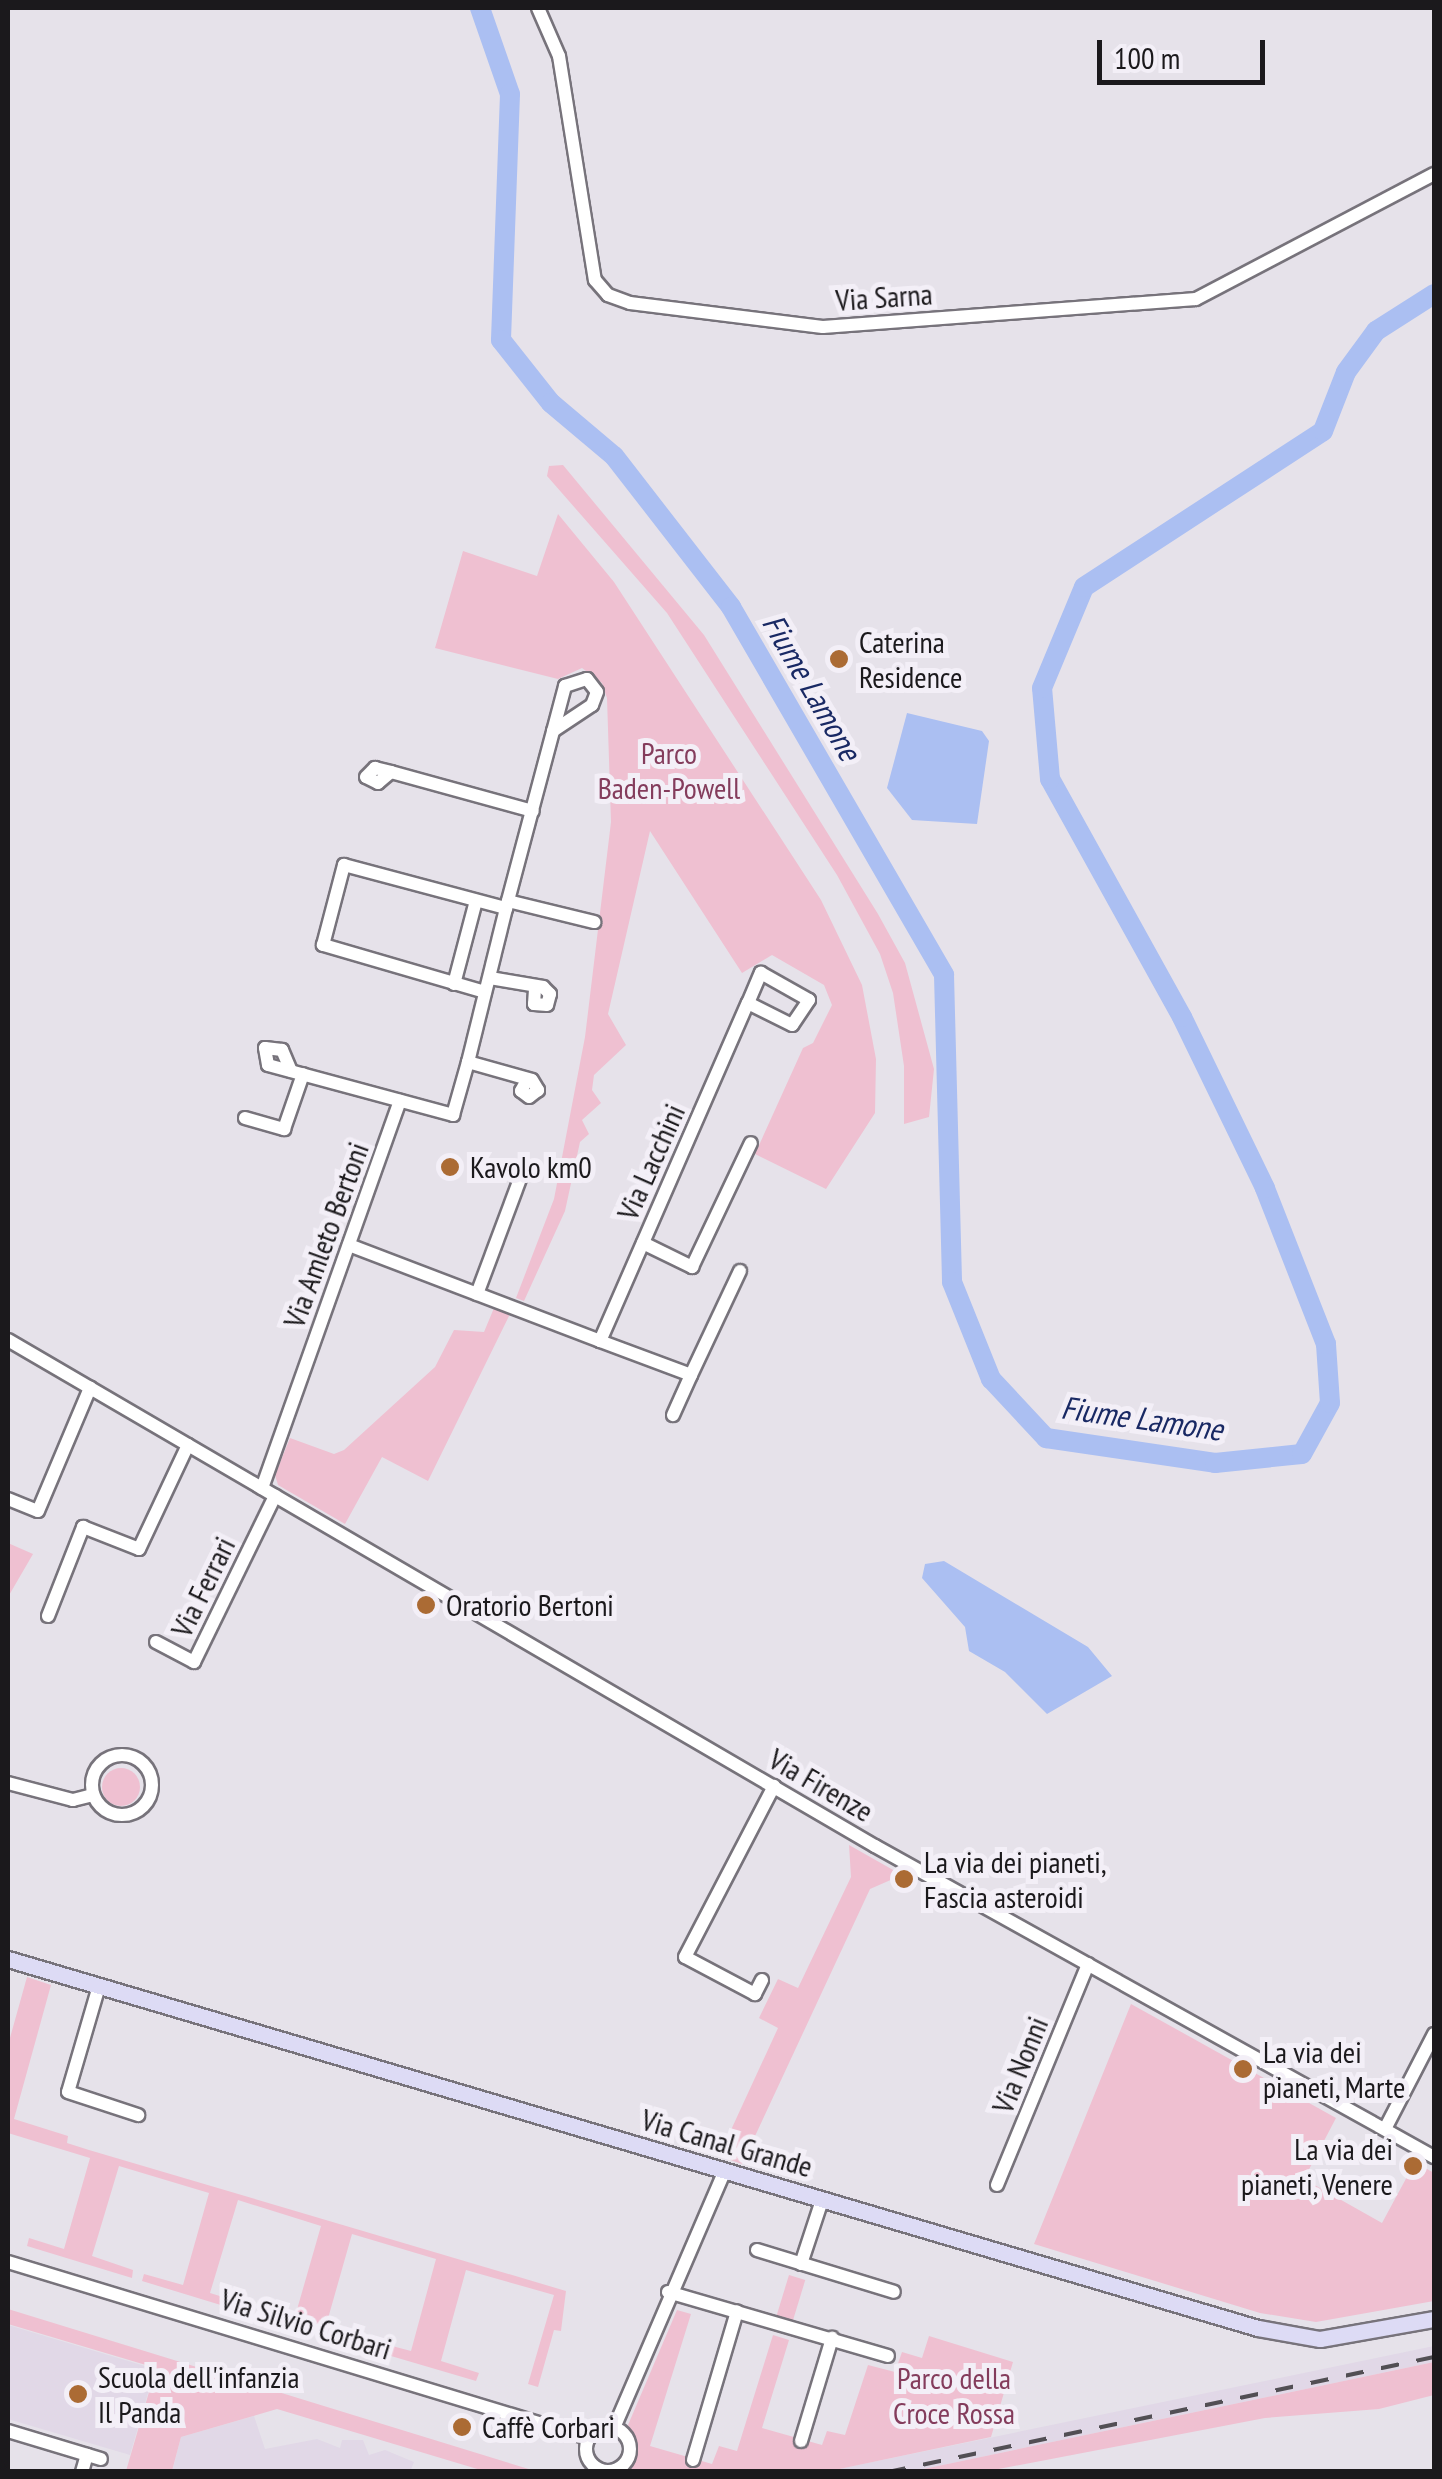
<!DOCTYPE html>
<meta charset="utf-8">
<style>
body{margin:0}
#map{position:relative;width:1442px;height:2479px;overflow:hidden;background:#e6e2ea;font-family:"PT Sans Narrow",sans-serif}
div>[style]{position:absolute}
.built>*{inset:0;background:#e1d8e7}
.green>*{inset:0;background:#efc0d1;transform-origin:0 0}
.round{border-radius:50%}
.water>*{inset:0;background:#abbff2}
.river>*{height:20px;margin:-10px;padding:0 10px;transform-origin:10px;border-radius:10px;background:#abbff2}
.roads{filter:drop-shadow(2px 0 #77737b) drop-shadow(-2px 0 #77737b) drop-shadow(0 2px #77737b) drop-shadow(0 -2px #77737b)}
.minor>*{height:12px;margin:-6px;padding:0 6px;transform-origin:6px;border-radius:6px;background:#fff}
.minor>.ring{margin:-6px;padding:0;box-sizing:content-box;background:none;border:12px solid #fff;border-radius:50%}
.major>*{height:15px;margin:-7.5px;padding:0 7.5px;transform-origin:7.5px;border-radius:7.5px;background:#dddbf5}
.rail>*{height:4px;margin-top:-2px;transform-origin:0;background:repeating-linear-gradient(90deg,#524f54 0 18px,transparent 0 36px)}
.dots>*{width:28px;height:28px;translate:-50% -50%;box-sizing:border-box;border:5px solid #f3eff7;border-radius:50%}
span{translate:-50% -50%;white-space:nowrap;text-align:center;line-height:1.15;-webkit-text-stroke:10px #f3eff7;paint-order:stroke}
.street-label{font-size:30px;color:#1b191c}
.poi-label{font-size:30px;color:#1b191c}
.left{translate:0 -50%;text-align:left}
.right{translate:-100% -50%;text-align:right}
.park-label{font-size:30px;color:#843c5c}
.water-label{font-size:32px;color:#192964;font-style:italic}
.frame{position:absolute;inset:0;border:10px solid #1b191c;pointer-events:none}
.scale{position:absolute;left:1097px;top:40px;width:168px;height:45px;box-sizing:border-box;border:5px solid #1b191c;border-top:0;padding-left:12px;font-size:30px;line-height:35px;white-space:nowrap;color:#1b191c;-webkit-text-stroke:8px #f3eff7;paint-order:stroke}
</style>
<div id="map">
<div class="built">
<div style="clip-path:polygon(8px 2325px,155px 2369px,130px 2455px,8px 2419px)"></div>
<div style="clip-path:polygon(1434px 2346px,1434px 2362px,914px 2471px,824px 2472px)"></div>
<div style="clip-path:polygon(254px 2416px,265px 2449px,317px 2439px,340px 2448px,342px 2440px,363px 2440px,369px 2455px,385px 2450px,414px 2462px,410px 2472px,172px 2472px,181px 2437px)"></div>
</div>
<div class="green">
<div style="clip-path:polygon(563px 465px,704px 635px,878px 914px,905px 963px,934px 1069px,929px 1117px,904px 1124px,904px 1066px,893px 993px,880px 954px,837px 875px,667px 613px,547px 476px,549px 466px)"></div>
<div style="clip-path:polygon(558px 514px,614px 582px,821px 900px,862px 985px,876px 1059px,875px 1113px,826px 1189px,755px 1154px,803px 1048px,813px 1043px,832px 1005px,824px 985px,772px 955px,742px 973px,650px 831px,608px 1014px,626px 1045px,594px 1075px,592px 1090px,601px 1103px,582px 1120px,589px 1134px,580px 1142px,565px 1211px,524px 1301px,516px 1298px,554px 1199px,585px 1037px,611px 822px,607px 698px,602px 683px,582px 668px,558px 679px,435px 648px,463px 551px,537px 576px)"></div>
<div style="clip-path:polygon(494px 1308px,510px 1314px,428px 1481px,382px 1457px,345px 1524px,278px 1485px,275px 1475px,290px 1438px,334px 1454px,344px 1450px,435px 1367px,454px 1330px,484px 1332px)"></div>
<div style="clip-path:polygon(8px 1543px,33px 1554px,8px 1597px)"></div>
<div class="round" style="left:102px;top:1768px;width:38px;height:38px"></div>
<div style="clip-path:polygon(849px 1845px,902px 1875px,870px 1889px,742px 2164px,719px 2156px,778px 2028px,759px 2018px,778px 1979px,798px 1988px,851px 1877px)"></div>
<div style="clip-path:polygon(27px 1977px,51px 1985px,14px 2119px,68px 2136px,67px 2143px,89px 2150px,566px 2291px,561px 2331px,554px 2330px,538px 2387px,528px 2384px,554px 2295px,466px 2270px,441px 2361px,479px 2373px,476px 2381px,374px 2351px,377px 2342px,411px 2351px,436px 2259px,352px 2234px,325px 2329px,294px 2320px,321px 2226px,238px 2200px,210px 2293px,249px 2305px,247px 2313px,142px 2281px,144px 2274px,183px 2285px,209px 2193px,119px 2166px,92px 2256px,133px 2270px,132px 2278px,27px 2246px,29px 2238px,64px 2249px,90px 2158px,8px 2133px,8px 2045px)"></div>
<div style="clip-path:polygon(1131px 2004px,1336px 2118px,1304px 2179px,1382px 2223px,1415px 2162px,1434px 2173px,1434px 2301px,1316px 2322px,1260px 2313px,1034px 2244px)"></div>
<div style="left:789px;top:2275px;width:17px;height:42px;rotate:17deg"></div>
<div style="clip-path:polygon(8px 2309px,532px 2470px,533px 2471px,484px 2471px,277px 2409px,181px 2437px,172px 2471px,126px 2471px,156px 2368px,8px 2324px)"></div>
<div style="clip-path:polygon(677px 2310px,691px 2314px,650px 2446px,712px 2464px,719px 2446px,737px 2451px,773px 2335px,789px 2340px,762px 2428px,822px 2445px,827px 2431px,845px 2435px,868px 2365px,895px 2372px,902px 2352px,922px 2358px,929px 2336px,1013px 2362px,991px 2437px,830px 2471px,622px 2472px,638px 2444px,628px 2425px)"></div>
<div style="clip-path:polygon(1434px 2362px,1434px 2395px,1379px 2409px,1265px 2418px,988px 2471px,914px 2471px)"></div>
</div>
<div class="water">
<div style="clip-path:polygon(907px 713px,982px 731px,989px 741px,977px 824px,912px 820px,887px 788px)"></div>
<div style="clip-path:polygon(944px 1561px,1088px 1647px,1112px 1676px,1047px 1714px,1005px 1672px,969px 1651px,965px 1627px,922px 1578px,925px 1564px)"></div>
</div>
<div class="river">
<div style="left:480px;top:8px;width:91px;rotate:70.8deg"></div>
<div style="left:510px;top:94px;width:246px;rotate:92.1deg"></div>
<div style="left:501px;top:340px;width:80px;rotate:51.6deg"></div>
<div style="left:551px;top:403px;width:82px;rotate:40.1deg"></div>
<div style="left:614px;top:456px;width:191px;rotate:52.2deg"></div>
<div style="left:731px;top:607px;width:425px;rotate:59.9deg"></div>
<div style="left:944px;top:975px;width:307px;rotate:88.5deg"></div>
<div style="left:952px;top:1282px;width:105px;rotate:68.1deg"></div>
<div style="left:991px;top:1379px;width:81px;rotate:47deg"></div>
<div style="left:1046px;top:1438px;width:171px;rotate:8.4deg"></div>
<div style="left:1215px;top:1463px;width:87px;rotate:-5.9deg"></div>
<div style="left:1302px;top:1454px;width:58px;rotate:-61.2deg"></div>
<div style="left:1330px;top:1403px;width:59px;rotate:-93.9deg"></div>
<div style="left:1326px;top:1344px;width:168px;rotate:-111.4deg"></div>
<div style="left:1265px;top:1188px;width:190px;rotate:-115.9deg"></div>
<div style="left:1182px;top:1017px;width:272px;rotate:-119deg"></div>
<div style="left:1050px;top:779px;width:91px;rotate:-95deg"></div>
<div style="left:1042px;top:688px;width:109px;rotate:-67.4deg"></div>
<div style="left:1084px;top:587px;width:285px;rotate:-33.1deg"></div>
<div style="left:1323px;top:431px;width:63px;rotate:-68.7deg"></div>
<div style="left:1346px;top:372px;width:51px;rotate:-53.8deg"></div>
<div style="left:1376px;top:331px;width:69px;rotate:-32.5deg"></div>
</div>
<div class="roads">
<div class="minor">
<div style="left:538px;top:8px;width:52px;rotate:66.4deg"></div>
<div style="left:559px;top:56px;width:227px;rotate:80.9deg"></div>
<div style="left:595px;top:280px;width:20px;rotate:49deg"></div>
<div style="left:608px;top:295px;width:23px;rotate:20deg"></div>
<div style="left:630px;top:303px;width:194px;rotate:7.1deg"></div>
<div style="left:823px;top:327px;width:374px;rotate:-4.3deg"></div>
<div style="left:1196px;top:299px;width:269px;rotate:-27.7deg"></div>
<div style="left:391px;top:772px;width:17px;rotate:140deg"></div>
<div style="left:378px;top:783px;width:13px;rotate:-153deg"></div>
<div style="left:366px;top:777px;width:13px;rotate:-45deg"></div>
<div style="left:375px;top:768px;width:16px;rotate:14deg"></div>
<div style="left:391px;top:772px;width:147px;rotate:15.4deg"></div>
<div style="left:508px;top:901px;width:89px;rotate:13.7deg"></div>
<div style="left:490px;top:978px;width:54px;rotate:9.6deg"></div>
<div style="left:543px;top:987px;width:10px;rotate:45deg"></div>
<div style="left:550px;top:994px;width:11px;rotate:105deg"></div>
<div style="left:547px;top:1005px;width:13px;rotate:-176deg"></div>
<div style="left:534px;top:1004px;width:15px;rotate:-86deg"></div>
<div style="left:454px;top:984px;width:86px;rotate:-75.2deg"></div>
<div style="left:485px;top:992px;width:169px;rotate:-163.8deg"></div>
<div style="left:323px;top:945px;width:83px;rotate:-75.3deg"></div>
<div style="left:344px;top:865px;width:168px;rotate:14.9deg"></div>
<div style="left:468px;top:1062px;width:66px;rotate:15.7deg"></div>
<div style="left:532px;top:1080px;width:12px;rotate:59deg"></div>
<div style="left:538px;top:1090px;width:11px;rotate:142deg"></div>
<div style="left:529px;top:1097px;width:10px;rotate:-143deg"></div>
<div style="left:521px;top:1091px;width:13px;rotate:-61deg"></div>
<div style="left:291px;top:1071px;width:23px;rotate:-113deg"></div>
<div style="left:282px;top:1050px;width:17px;rotate:-173deg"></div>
<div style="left:265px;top:1048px;width:17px;rotate:80deg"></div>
<div style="left:268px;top:1065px;width:192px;rotate:15.1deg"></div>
<div style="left:453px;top:1115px;width:55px;rotate:-74.2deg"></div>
<div style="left:468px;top:1062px;width:159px;rotate:-76.1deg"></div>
<div style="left:506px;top:908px;width:230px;rotate:-75.1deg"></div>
<div style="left:565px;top:686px;width:23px;rotate:-18deg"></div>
<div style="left:587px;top:679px;width:16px;rotate:52deg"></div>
<div style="left:597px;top:692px;width:14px;rotate:111deg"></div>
<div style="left:592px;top:705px;width:47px;rotate:146.3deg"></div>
<div style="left:245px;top:1118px;width:41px;rotate:15.8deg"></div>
<div style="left:284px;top:1129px;width:58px;rotate:-70.9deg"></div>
<div style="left:643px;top:1243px;width:55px;rotate:26.1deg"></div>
<div style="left:692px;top:1267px;width:137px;rotate:-64.6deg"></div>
<div style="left:349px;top:1245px;width:269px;rotate:20.9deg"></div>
<div style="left:600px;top:1341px;width:369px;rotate:-66.4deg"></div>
<div style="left:748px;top:1003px;width:33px;rotate:-67deg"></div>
<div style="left:761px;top:973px;width:55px;rotate:29.4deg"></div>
<div style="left:809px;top:1000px;width:30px;rotate:124deg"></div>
<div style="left:792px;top:1025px;width:49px;rotate:-153.4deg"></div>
<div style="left:477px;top:1294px;width:123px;rotate:-69.5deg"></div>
<div style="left:8px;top:1340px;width:1004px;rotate:30.27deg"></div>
<div style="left:875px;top:1846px;width:640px;rotate:29.09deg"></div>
<div style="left:600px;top:1341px;width:97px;rotate:20.5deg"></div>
<div style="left:691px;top:1375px;width:44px;rotate:114.2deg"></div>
<div style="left:691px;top:1375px;width:115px;rotate:-64.8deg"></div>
<div style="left:262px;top:1488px;width:411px;rotate:-70.4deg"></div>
<div style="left:8px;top:1499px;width:32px;rotate:22deg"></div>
<div style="left:38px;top:1511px;width:134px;rotate:-67.1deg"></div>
<div style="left:48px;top:1616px;width:96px;rotate:-68.5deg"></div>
<div style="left:83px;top:1527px;width:60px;rotate:21.4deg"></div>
<div style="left:139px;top:1549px;width:115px;rotate:-64.8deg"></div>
<div style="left:156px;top:1642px;width:43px;rotate:27.8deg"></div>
<div style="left:194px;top:1662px;width:185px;rotate:-64deg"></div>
<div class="ring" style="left:92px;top:1755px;width:48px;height:48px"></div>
<div style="left:8px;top:1783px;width:67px;rotate:14.7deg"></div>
<div style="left:73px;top:1800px;width:21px;rotate:-14deg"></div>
<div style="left:762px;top:1980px;width:16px;rotate:117deg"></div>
<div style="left:755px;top:1994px;width:79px;rotate:-152.1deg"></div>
<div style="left:685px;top:1957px;width:193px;rotate:-62.5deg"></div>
<div style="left:99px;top:1986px;width:110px;rotate:106.3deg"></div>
<div style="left:68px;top:2092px;width:74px;rotate:18.2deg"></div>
<div style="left:1385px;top:2129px;width:107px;rotate:-62.7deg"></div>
<div style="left:997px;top:2185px;width:239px;rotate:-67.6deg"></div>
<div style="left:757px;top:2250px;width:143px;rotate:17deg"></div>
<div style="left:8px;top:2262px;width:606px;rotate:16.88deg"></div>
<div style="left:801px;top:2264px;width:67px;rotate:-71.8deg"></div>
<div style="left:668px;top:2292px;width:229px;rotate:16.2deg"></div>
<div class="ring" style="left:586px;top:2427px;width:32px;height:32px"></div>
<div style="left:614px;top:2428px;width:281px;rotate:-66.7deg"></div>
<div style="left:8px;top:2431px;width:97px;rotate:16.8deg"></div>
<div style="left:801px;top:2441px;width:108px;rotate:-73.2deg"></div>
<div style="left:693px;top:2460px;width:155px;rotate:-73.5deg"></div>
<div style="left:82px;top:2472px;width:18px;rotate:-74deg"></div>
</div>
<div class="major">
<div style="left:8px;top:1959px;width:1303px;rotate:16.45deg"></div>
<div style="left:1258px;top:2328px;width:63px;rotate:10.1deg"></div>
<div style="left:1320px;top:2339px;width:116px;rotate:-10deg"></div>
</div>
</div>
<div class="rail">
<div style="left:888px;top:2472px;width:558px;rotate:-11.89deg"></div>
</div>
<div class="dots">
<div style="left:839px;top:659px;background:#ab6b34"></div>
<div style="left:450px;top:1167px;background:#ab6b34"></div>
<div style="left:426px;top:1605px;background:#ab6b34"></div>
<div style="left:904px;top:1879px;background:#ab6b34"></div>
<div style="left:1243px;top:2069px;background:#ab6b34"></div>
<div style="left:1413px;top:2166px;background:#ab6b34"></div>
<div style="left:78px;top:2394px;background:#ab6b34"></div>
<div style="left:462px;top:2427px;background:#ab6b34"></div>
</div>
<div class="street-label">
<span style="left:884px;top:297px;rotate:-4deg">Via Sarna</span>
<span style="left:651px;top:1162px;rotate:-66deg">Via Lacchini</span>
<span style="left:326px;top:1235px;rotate:-70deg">Via Amleto Bertoni</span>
<span style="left:203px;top:1587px;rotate:-64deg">Via Ferrari</span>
<span style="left:821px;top:1785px;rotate:30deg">Via Firenze</span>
<span style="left:1020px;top:2065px;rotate:-68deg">Via Nonni</span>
<span style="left:727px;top:2143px;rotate:16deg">Via Canal Grande</span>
<span style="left:306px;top:2324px;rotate:17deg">Via Silvio Corbari</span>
</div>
<div class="poi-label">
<span class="left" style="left:859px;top:659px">Caterina<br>Residence</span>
<span class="left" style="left:470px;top:1167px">Kavolo km0</span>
<span class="left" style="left:446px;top:1605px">Oratorio Bertoni</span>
<span class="left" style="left:924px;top:1879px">La via dei pianeti,<br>Fascia asteroidi</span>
<span class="left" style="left:1263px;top:2069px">La via dei<br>pianeti, Marte</span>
<span class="right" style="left:1393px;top:2166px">La via dei<br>pianeti, Venere</span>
<span class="left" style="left:98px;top:2394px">Scuola dell'infanzia<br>Il Panda</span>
<span class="left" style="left:482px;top:2427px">Caffè Corbari</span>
</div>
<div class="park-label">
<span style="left:669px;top:770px">Parco<br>Baden-Powell</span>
<span style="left:954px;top:2395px">Parco della<br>Croce Rossa</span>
</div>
<div class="water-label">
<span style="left:812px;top:687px;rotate:60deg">Fiume Lamone</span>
<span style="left:1142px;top:1418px;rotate:8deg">Fiume Lamone</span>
</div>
<div class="frame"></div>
<div class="scale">100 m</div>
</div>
